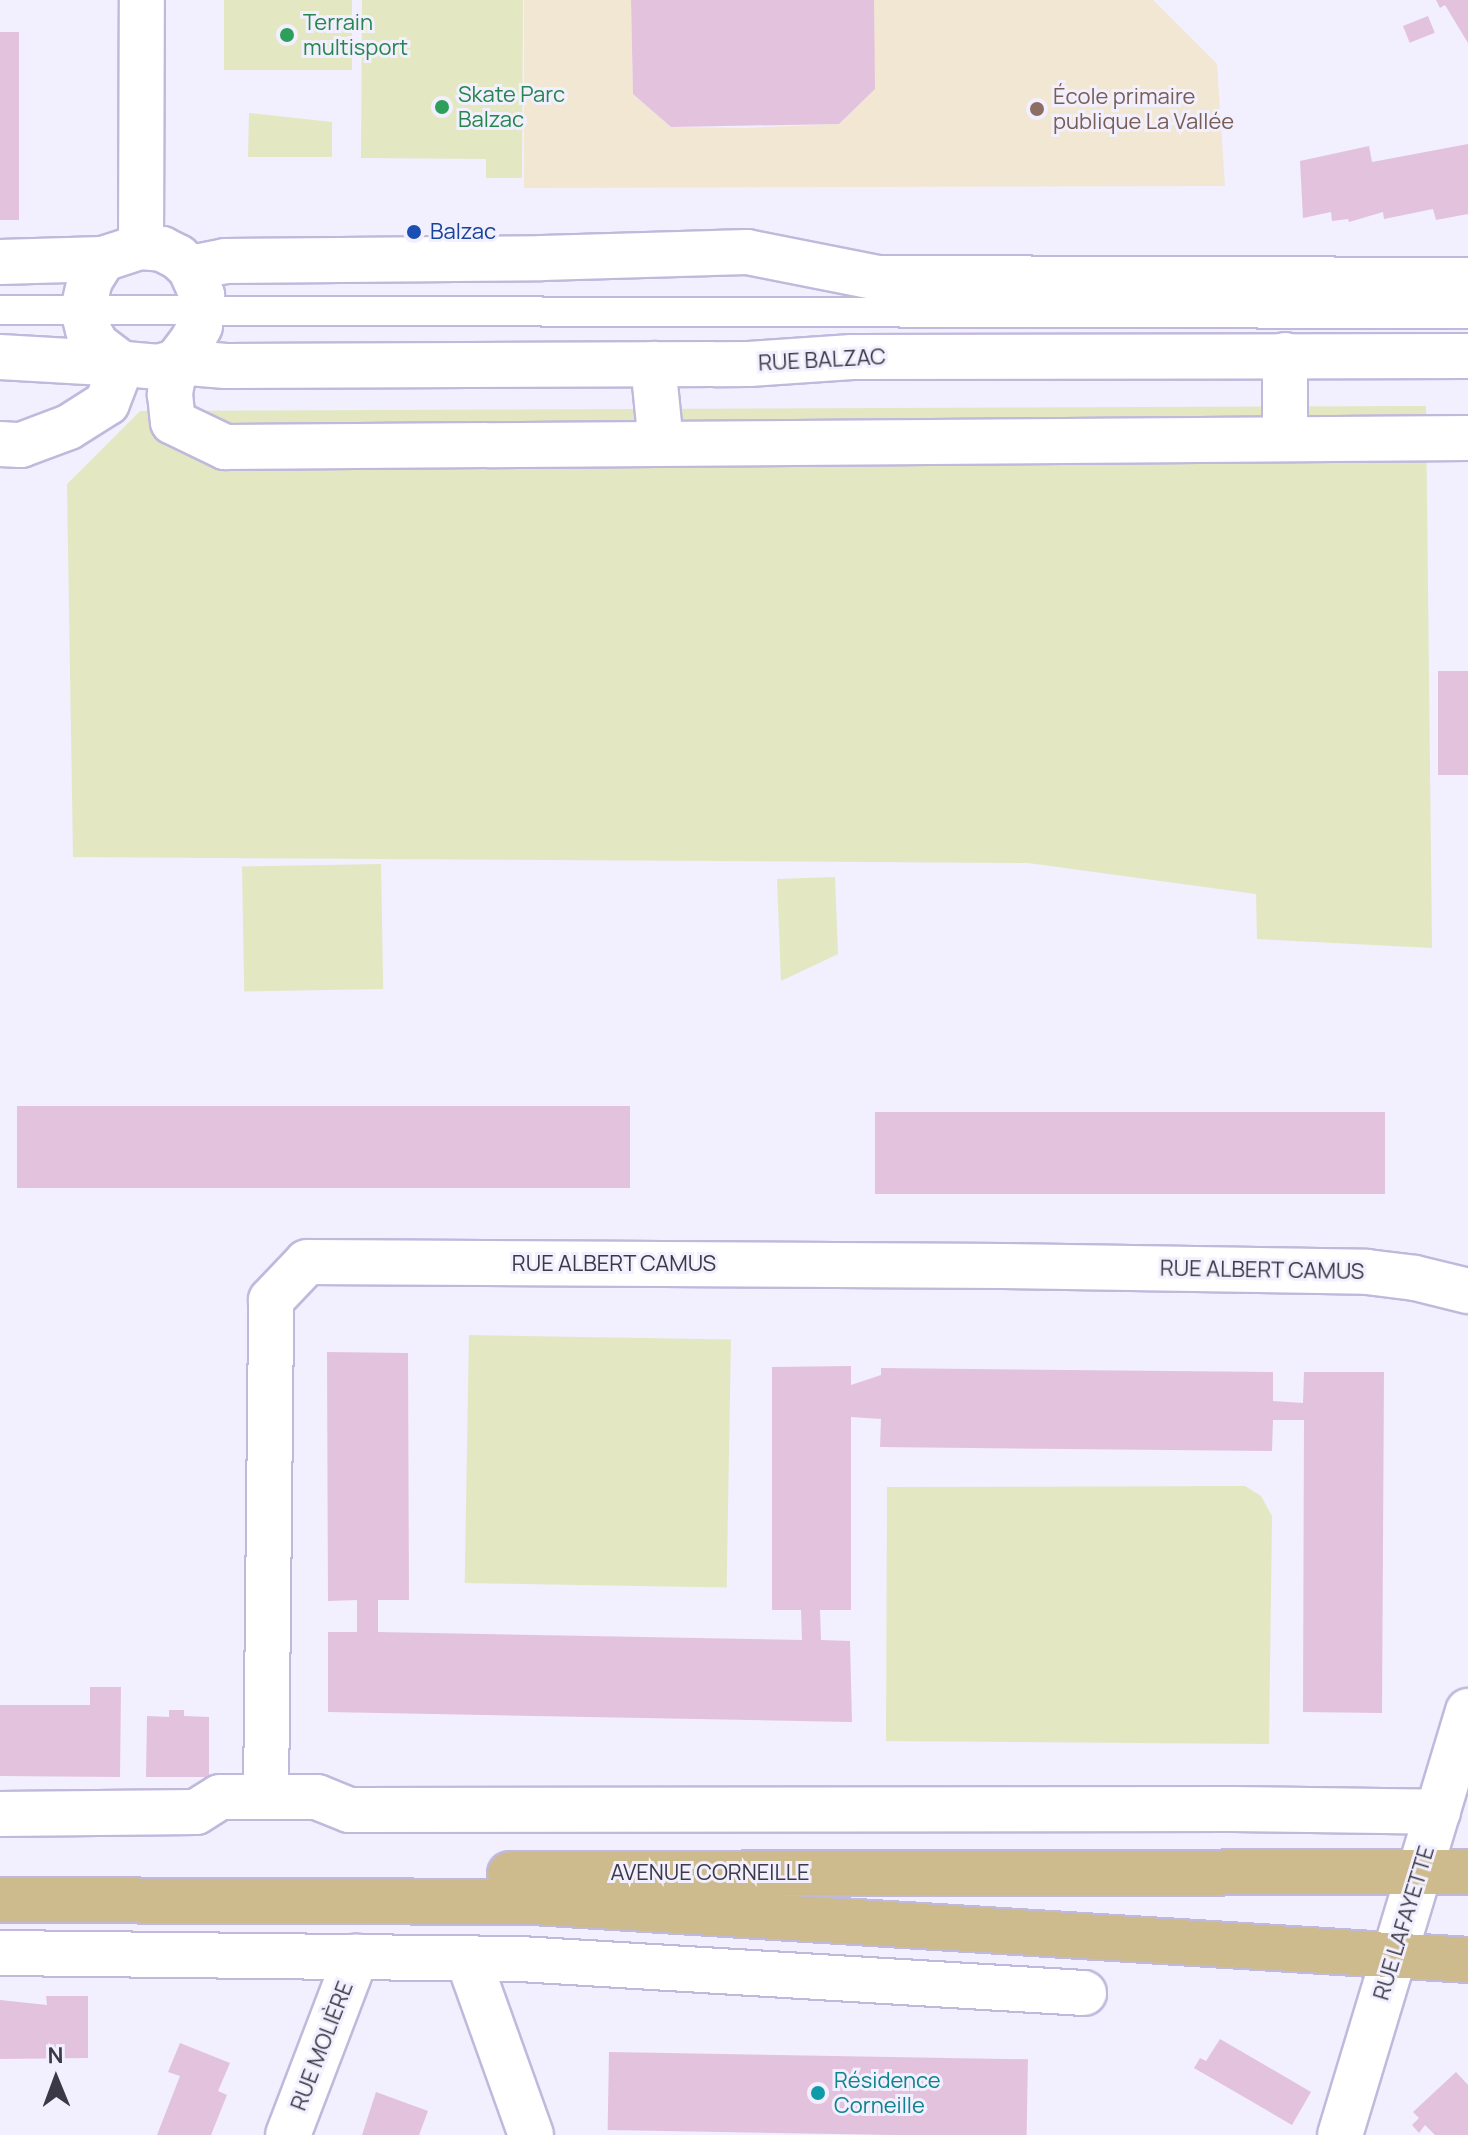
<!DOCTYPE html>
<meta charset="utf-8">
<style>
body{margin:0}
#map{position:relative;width:1468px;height:2135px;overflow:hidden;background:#f2effe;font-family:Manrope,sans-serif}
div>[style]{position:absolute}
.education>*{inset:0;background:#f1e7d2}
.green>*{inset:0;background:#e3e8c3;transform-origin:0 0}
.building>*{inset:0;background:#e3c2de;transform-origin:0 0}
.roads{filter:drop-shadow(2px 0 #c1b9dc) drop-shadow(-2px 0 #c1b9dc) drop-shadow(0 2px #c1b9dc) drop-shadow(0 -2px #c1b9dc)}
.lane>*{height:28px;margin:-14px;padding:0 14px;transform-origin:14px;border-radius:14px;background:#fff}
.street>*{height:44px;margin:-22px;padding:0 22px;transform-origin:22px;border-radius:22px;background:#fff}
.secondary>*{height:44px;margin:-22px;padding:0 22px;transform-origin:22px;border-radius:22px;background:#fff}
.primary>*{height:44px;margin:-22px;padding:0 22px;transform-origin:22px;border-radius:22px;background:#cebb8d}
.dots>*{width:22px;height:22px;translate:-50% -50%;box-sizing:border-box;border:4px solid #f2effe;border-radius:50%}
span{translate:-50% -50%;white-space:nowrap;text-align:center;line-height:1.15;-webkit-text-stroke:6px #f2effe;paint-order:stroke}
.leisure-label{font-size:22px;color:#27864d}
.left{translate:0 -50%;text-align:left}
.education-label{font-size:22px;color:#785e54}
.transit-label{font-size:22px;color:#164399}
.street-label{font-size:22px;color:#3c3947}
.culture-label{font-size:22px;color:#0d838f}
.north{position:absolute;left:16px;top:2039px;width:80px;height:80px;-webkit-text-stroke:6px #f2effe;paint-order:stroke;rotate:359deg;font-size:22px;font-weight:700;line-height:32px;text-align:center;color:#3c3947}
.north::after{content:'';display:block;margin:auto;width:28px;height:36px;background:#3c3947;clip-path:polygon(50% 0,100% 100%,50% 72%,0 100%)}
</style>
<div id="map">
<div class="education">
<div style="clip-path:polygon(524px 0,631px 0,633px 94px,671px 127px,745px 128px,839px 124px,875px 89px,837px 0,1153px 0,1217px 64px,1225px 186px,524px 188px)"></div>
</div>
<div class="green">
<div style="left:224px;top:0;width:128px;height:70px"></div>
<div style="clip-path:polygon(362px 0,523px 0,522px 178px,486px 178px,486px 159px,361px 158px)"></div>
<div style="clip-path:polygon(249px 113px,332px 122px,332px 157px,248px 157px)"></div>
<div style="clip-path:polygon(1426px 406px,1432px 948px,1257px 939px,1256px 894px,1028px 863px,73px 857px,67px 484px,140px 411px)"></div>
<div style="left:381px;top:864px;width:125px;height:139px;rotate:89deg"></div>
<div style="clip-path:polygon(835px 877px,838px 954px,781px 981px,777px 879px)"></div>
<div style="left:469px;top:1335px;width:262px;height:248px;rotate:1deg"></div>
<div style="clip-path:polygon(1245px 1486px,1261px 1496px,1272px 1516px,1269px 1744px,886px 1741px,887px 1487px)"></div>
</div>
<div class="building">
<div style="clip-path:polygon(631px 0,874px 0,875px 89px,839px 124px,671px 127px,633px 94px)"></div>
<div style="clip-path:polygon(1436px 0,1468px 0,1468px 43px,1445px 5px,1440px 8px)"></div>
<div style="left:1428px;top:16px;width:18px;height:27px;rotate:68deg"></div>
<div style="left:0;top:32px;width:19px;height:188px"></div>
<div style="clip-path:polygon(1468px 144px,1468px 214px,1436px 220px,1433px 209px,1384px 219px,1383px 212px,1349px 222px,1348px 219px,1332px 221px,1331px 212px,1303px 218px,1300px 161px,1369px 146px,1372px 162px)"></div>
<div style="left:1438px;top:671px;width:30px;height:104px"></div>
<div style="left:17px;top:1106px;width:613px;height:82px"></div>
<div style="left:875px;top:1112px;width:510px;height:82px"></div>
<div style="clip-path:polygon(327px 1352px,408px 1353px,409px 1600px,378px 1600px,378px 1632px,802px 1640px,801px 1610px,772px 1610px,772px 1367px,851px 1366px,851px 1385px,881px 1375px,881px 1368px,1273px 1372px,1273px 1401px,1303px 1403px,1304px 1372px,1384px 1372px,1382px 1713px,1303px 1712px,1304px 1420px,1273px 1420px,1272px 1451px,880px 1447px,881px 1419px,851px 1417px,851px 1610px,820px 1610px,821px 1640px,850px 1641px,852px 1722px,328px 1712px,328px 1632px,357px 1632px,357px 1600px,328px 1601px)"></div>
<div style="clip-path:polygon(90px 1687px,121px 1687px,120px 1777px,0 1776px,0 1705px,90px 1705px)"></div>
<div style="clip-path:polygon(169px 1710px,184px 1710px,184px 1716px,209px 1717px,209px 1777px,146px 1777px,147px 1716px,169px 1717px)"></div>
<div style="clip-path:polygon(46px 1996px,88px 1996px,88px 2058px,0 2059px,0 2000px,47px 2005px)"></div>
<div style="clip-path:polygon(1220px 2039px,1311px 2092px,1292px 2125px,1194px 2068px,1200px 2058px,1206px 2061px)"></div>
<div style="clip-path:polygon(180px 2043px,230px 2063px,218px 2091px,227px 2095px,211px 2135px,157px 2135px,180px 2076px,168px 2072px)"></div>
<div style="left:609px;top:2052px;width:419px;height:78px;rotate:1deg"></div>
<div style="clip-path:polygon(1456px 2072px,1468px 2085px,1468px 2135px,1435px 2135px,1425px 2125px,1419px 2133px,1412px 2125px,1419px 2118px,1413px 2112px)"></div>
<div style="clip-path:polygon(376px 2092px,428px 2111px,419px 2135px,362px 2135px)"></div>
</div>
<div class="roads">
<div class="lane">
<div style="left:0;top:310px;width:1468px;rotate:0.16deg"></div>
</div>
<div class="street">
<div style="left:141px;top:247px;width:247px;rotate:-89.8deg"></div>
<div style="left:1285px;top:355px;width:84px;rotate:90deg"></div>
<div style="left:176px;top:362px;width:33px;rotate:101deg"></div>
<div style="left:170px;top:394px;width:28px;rotate:84deg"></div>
<div style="left:173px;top:422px;width:58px;rotate:25.7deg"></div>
<div style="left:225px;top:447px;width:1243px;rotate:-0.41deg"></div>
<div style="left:653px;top:364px;width:80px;rotate:84.3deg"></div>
<div style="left:0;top:444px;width:21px;rotate:3deg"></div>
<div style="left:21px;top:445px;width:51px;rotate:-20.6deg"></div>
<div style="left:69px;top:427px;width:45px;rotate:-32.3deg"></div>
<div style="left:107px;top:403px;width:42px;rotate:-69deg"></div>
<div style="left:266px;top:1797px;width:497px;rotate:-89.4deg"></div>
<div style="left:271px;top:1300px;width:52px;rotate:-46.5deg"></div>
<div style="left:307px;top:1262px;width:697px;rotate:0.33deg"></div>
<div style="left:1004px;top:1266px;width:363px;rotate:0.9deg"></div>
<div style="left:1367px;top:1272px;width:48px;rotate:7.1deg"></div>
<div style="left:1415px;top:1278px;width:55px;rotate:13.8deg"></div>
<div style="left:0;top:1814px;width:196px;rotate:-0.6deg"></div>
<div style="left:196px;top:1812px;width:28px;rotate:-32deg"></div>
<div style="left:220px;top:1797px;width:97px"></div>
<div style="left:317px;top:1797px;width:35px;rotate:22deg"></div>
<div style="left:349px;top:1810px;width:884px;rotate:-0.06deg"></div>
<div style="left:1233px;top:1809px;width:205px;rotate:0.8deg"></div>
<div style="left:0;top:1953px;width:520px;rotate:0.66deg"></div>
<div style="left:520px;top:1959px;width:565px;rotate:3.45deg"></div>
<div style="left:468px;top:1959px;width:187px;rotate:70.3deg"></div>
<div style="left:288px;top:2135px;width:191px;rotate:-69.1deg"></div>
<div style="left:1340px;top:2135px;width:443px;rotate:-73.2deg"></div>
</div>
<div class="secondary">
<div style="left:141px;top:247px;width:21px;rotate:5deg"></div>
<div style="left:162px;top:249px;width:18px;rotate:27deg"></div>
<div style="left:178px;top:257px;width:16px;rotate:43deg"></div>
<div style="left:190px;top:268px;width:30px;rotate:66deg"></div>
<div style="left:202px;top:295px;width:31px;rotate:94deg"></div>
<div style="left:200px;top:326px;width:17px;rotate:118deg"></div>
<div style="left:192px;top:341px;width:26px;rotate:127deg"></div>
<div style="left:176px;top:362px;width:18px;rotate:164deg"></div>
<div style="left:159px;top:367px;width:37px;rotate:-175deg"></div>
<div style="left:122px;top:364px;width:31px;rotate:-143deg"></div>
<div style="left:97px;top:345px;width:17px;rotate:-121deg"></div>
<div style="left:88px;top:330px;width:21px;rotate:-104deg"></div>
<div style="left:83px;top:310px;width:31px;rotate:-77deg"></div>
<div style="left:90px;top:280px;width:25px;rotate:-58deg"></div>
<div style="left:103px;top:259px;width:40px;rotate:-18deg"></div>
<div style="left:0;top:262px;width:103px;rotate:-1.7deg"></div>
<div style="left:190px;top:268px;width:36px;rotate:-11deg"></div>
<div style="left:225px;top:261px;width:317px;rotate:-0.5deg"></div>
<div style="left:542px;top:258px;width:205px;rotate:-1.7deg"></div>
<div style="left:747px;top:252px;width:134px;rotate:11.2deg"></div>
<div style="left:878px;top:278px;width:590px;rotate:0.19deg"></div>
<div style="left:0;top:357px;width:122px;rotate:3.3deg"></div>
<div style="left:176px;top:362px;width:50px;rotate:4.6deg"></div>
<div style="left:226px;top:366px;width:523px;rotate:-0.22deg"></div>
<div style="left:749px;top:364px;width:103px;rotate:-3.9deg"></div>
<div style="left:852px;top:357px;width:616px;rotate:-0.09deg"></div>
</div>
<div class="primary">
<div style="left:510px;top:1874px;width:958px;rotate:-0.12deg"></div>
<div style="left:0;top:1900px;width:534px;rotate:0.21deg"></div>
<div style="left:534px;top:1902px;width:936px;rotate:3.55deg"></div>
</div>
</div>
<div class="dots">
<div style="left:287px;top:35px;background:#2e9e5b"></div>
<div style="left:442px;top:107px;background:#2e9e5b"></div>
<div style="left:1037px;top:109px;background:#8d6e63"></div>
<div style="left:414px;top:232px;background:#1a4fb4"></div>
<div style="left:818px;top:2093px;background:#0f9aa8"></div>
</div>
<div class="leisure-label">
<span class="left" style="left:303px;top:35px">Terrain<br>multisport</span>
<span class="left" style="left:458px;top:107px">Skate Parc<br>Balzac</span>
</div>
<div class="education-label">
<span class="left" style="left:1053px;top:109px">École primaire<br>publique La Vallée</span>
</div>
<div class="transit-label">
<span class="left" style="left:430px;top:232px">Balzac</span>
</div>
<div class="street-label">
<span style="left:822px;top:360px;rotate:-3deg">RUE BALZAC</span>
<span style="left:614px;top:1264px">RUE ALBERT CAMUS</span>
<span style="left:1262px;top:1270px;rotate:1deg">RUE ALBERT CAMUS</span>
<span style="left:710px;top:1873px">AVENUE CORNEILLE</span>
<span style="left:1404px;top:1923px;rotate:-73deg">RUE LAFAYETTE</span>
<span style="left:322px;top:2046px;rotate:-69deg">RUE MOLIÈRE</span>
</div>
<div class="culture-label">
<span class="left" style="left:834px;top:2093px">Résidence<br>Corneille</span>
</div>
<div class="north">N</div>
</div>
